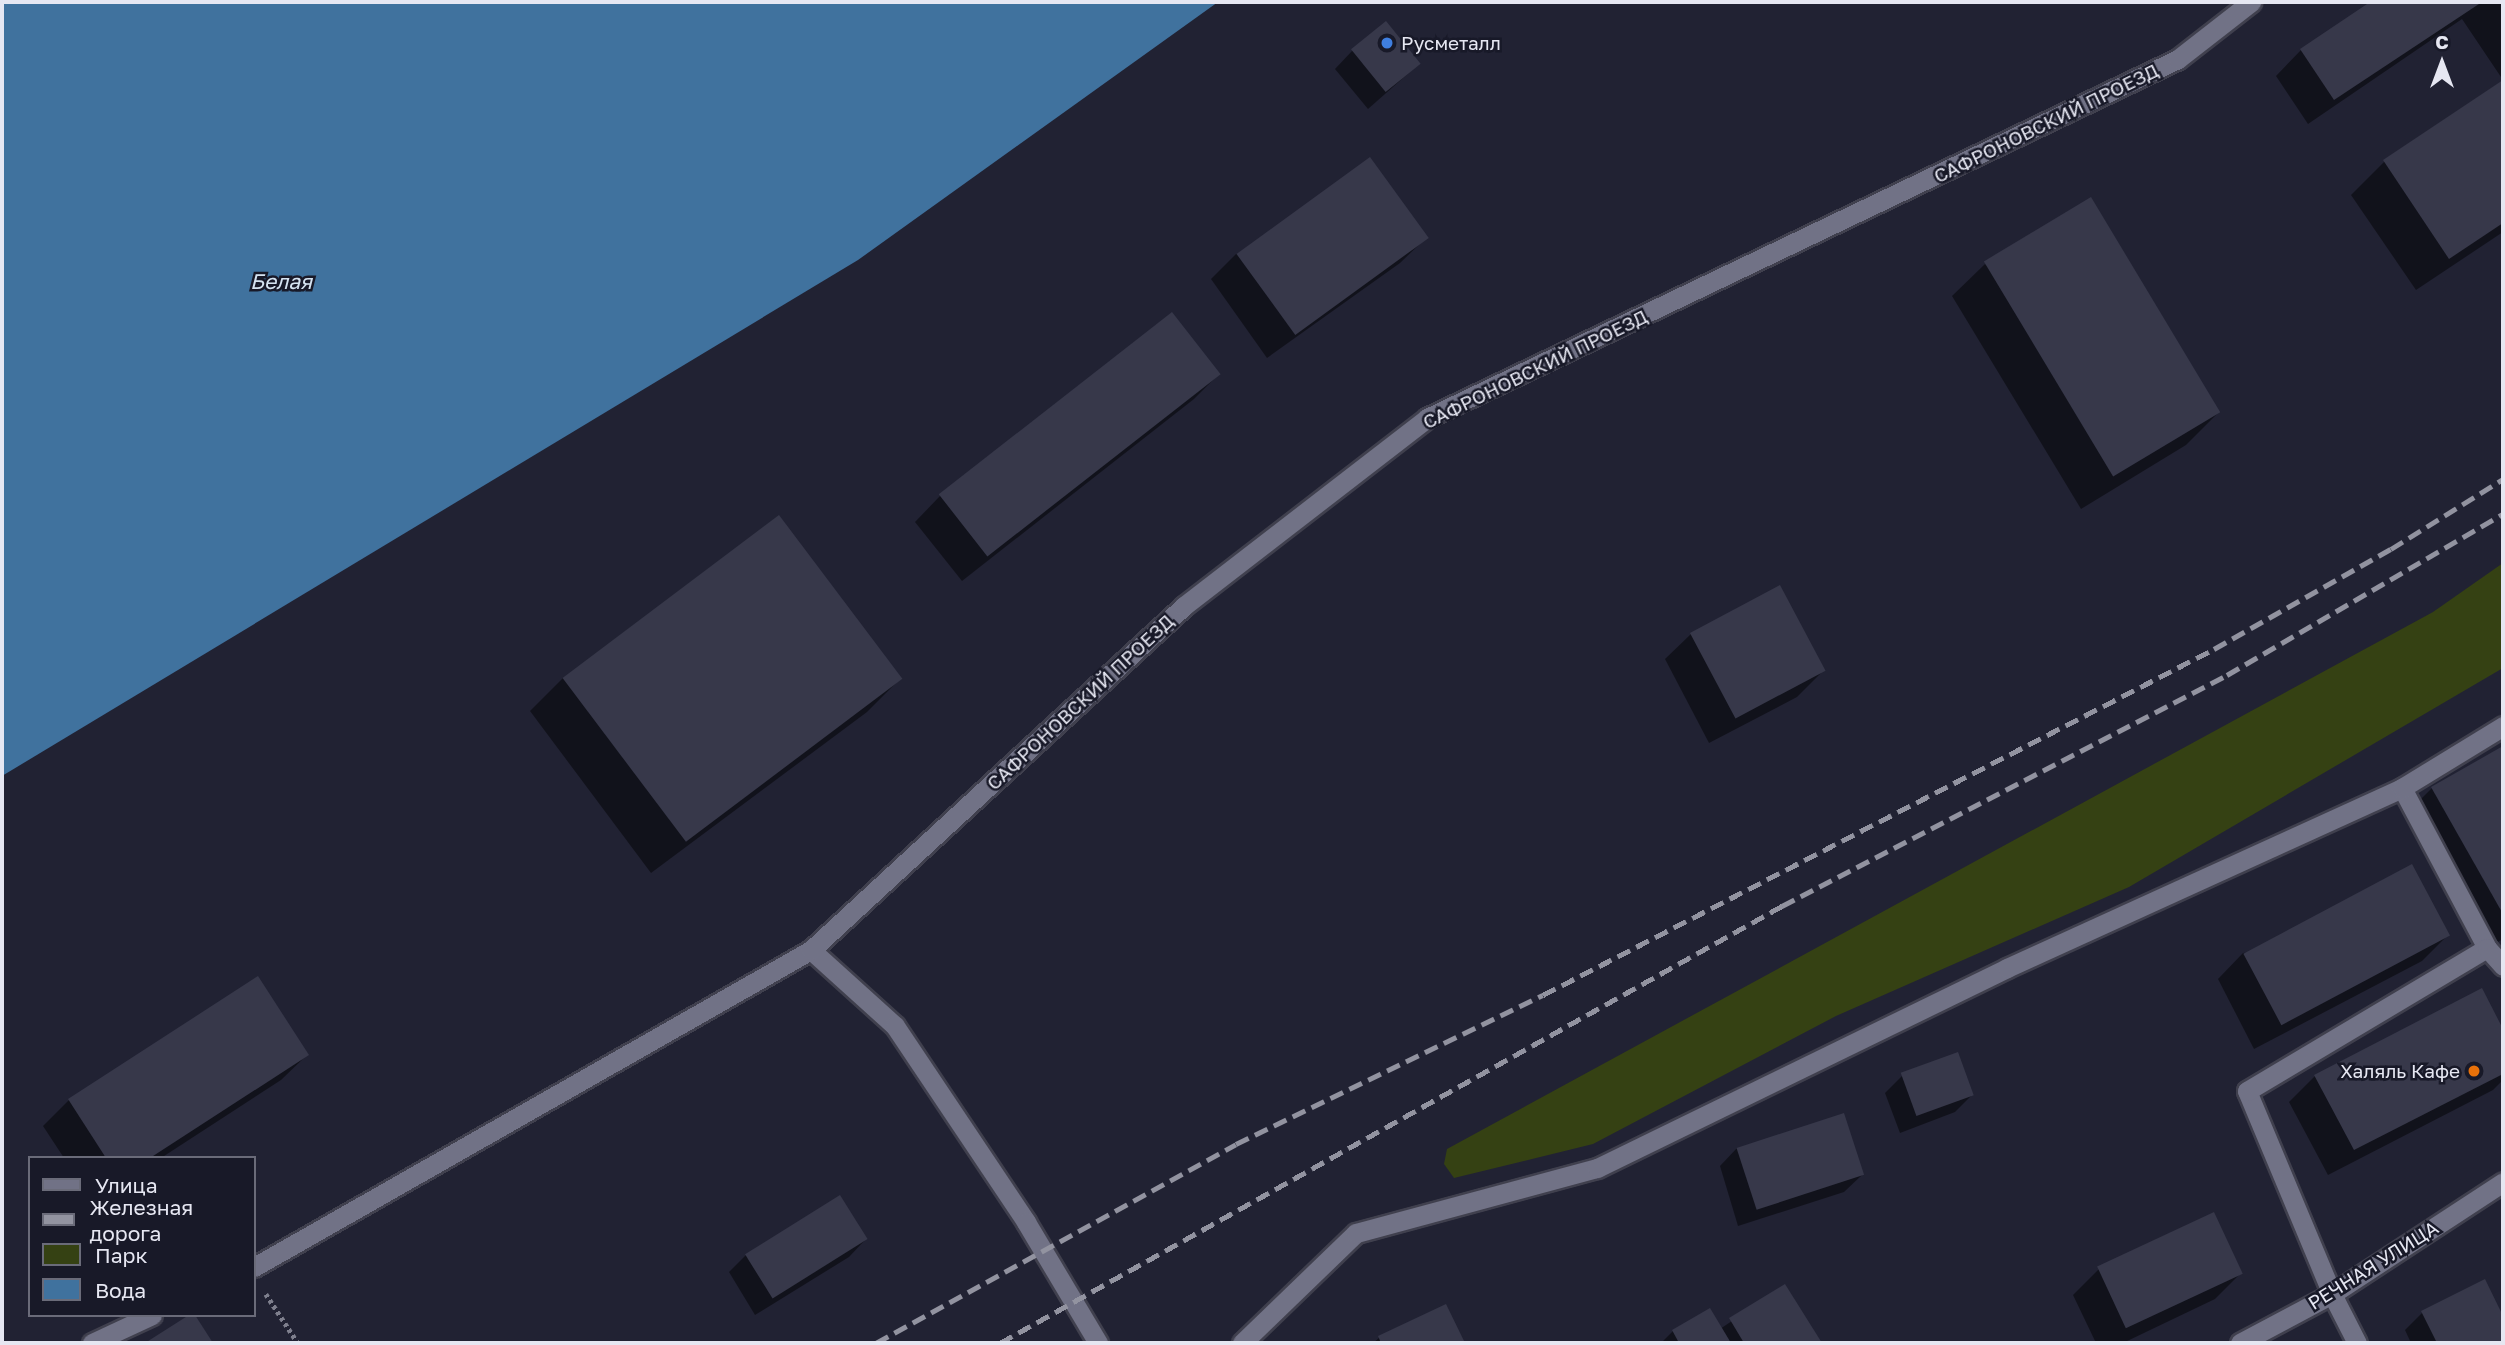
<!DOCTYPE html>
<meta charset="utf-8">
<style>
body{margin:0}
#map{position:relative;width:2505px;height:1345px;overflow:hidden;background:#212233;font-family:"Golos Text",sans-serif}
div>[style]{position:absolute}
.green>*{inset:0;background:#354113}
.water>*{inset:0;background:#40729e}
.shadow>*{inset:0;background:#0007}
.building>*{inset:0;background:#37384a;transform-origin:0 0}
.path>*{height:4.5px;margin-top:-2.25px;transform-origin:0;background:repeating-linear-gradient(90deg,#7e7f8d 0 3.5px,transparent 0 7px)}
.roads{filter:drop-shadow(2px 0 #40404e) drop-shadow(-2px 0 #40404e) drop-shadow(0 2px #40404e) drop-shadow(0 -2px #40404e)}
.service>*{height:19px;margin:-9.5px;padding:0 9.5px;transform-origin:9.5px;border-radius:9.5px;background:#717286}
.minor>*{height:19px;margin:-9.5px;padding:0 9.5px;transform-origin:9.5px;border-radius:9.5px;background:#717286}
.rail>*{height:5px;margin-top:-2.5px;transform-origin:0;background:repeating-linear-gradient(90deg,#9293a0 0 14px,transparent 0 21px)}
.dots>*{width:19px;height:19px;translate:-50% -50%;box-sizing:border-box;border:4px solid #181928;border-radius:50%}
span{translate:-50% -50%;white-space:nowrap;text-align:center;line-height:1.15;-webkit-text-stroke:5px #181928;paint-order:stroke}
.poi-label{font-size:19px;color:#e6e7f2}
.left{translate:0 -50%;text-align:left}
.right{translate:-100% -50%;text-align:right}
.street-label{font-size:19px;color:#e6e7f2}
.water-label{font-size:21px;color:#d5e3f1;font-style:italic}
.frame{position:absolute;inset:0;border:4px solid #e6e7f2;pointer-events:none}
.legend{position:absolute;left:28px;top:1156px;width:228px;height:161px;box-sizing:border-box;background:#181928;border:2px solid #6a6b79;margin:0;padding:9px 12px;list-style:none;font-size:21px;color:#e6e7f2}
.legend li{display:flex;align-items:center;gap:14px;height:35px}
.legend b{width:35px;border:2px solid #6a6b79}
.north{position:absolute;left:2407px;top:28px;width:70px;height:70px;-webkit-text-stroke:5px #181928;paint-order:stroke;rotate:0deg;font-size:19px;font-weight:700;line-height:28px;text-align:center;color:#e6e7f2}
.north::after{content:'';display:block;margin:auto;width:24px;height:32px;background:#e6e7f2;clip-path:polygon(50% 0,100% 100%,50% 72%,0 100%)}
</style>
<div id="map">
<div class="green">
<div style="clip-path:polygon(2503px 563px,2503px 668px,2129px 887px,1836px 1016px,1593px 1144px,1454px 1178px,1444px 1164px,1447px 1149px,2433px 612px)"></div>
</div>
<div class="water">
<div style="clip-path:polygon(2px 2px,1218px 2px,858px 260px,2px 776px)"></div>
</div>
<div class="shadow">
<div style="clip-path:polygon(2374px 2px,2503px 2px,2503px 80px,2462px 19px,2308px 124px,2276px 76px,2301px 50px)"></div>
<div style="clip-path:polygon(1352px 51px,1419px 64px,1368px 109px,1335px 69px)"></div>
<div style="clip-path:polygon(2503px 82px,2503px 232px,2416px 290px,2351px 195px,2384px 162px)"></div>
<div style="clip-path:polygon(1426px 238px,1400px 263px,1267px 358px,1211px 279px,1236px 254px)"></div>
<div style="clip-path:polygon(1985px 264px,2219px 412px,2186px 445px,2081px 509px,1952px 296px)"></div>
<div style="clip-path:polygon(1219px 374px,1194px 399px,962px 581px,915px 522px,940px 496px)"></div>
<div style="clip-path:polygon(1691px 634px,1823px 671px,1797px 697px,1709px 743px,1665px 659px)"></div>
<div style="clip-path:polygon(563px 678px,900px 679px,867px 712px,651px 873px,530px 711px)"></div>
<div style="clip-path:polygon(2503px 748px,2503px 939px,2484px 950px,2406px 814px,2432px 788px)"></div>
<div style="clip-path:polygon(2448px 935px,2422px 961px,2254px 1049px,2218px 979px,2243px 953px)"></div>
<div style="clip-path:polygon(2481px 991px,2503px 1033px,2503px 1080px,2493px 1090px,2328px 1175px,2289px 1102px,2315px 1076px)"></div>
<div style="clip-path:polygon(307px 1055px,281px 1080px,161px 1158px,64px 1158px,43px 1126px,69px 1100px)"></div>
<div style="clip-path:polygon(1902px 1076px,1972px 1095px,1955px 1112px,1900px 1133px,1885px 1093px)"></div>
<div style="clip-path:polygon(1737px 1148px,1862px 1175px,1844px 1192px,1738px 1226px,1720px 1166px)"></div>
<div style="clip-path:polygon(866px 1239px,849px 1257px,755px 1315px,729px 1272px,746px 1255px)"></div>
<div style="clip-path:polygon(2099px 1269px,2241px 1273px,2215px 1299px,2123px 1343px,2096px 1343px,2073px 1295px)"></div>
<div style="clip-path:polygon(2484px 1282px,2503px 1320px,2503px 1343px,2411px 1343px,2405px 1330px,2422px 1313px)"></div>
<div style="clip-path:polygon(1784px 1286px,1820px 1343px,1661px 1343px,1673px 1331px,1720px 1329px)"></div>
<div style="clip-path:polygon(1445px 1306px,1463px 1343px,1373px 1343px,1379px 1338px)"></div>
</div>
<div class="building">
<div style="clip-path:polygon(2370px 2px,2482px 2px,2334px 100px,2300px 49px)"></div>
<div style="left:1386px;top:21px;width:55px;height:45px;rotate:51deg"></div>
<div style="clip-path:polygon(2503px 80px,2503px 223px,2449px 259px,2383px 160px)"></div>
<div style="left:1370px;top:157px;width:100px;height:165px;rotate:54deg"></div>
<div style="left:2091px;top:197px;width:251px;height:125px;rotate:59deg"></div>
<div style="left:1172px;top:312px;width:79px;height:296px;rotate:52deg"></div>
<div style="left:779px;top:515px;width:205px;height:271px;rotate:53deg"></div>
<div style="left:1780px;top:585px;width:97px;height:102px;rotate:62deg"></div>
<div style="clip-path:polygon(2503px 746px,2503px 914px,2431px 787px)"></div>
<div style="left:2412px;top:864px;width:81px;height:191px;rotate:62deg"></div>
<div style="clip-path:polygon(258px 976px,309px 1055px,150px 1158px,106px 1158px,68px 1099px)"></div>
<div style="clip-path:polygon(2482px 988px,2503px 1029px,2503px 1074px,2354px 1150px,2314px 1075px)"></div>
<div style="left:1958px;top:1052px;width:46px;height:61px;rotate:70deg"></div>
<div style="left:1844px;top:1113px;width:65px;height:113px;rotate:72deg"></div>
<div style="left:840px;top:1195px;width:52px;height:112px;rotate:58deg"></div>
<div style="left:2214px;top:1212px;width:68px;height:129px;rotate:65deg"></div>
<div style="clip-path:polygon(2485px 1279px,2503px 1316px,2503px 1343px,2437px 1343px,2421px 1311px)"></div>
<div style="clip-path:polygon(1785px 1284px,1822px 1343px,1744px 1343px,1729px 1318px)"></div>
<div style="clip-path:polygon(1446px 1304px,1465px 1343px,1381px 1343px,1378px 1336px)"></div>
<div style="clip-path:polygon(1710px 1308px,1731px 1343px,1679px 1343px,1672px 1330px)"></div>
<div style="clip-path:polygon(189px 1315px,195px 1315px,213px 1343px,145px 1343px)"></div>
</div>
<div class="path">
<div style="left:266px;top:1294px;width:59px;rotate:56.9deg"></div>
</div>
<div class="roads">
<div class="service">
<div style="left:2402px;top:788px;width:181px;rotate:62deg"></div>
<div style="left:2332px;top:1294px;width:220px;rotate:-112.7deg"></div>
<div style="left:2247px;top:1091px;width:279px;rotate:-30.8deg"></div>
<div style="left:2487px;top:948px;width:24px;rotate:48deg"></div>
<div style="left:1242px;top:1343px;width:158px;rotate:-44deg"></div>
<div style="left:1356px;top:1233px;width:250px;rotate:-15.1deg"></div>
<div style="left:1597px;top:1168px;width:456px;rotate:-26deg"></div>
<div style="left:2007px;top:968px;width:434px;rotate:-24.5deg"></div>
<div style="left:2402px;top:788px;width:119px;rotate:-31.5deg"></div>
</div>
<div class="minor">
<div style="left:811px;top:950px;width:113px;rotate:42.1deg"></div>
<div style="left:895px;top:1026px;width:236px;rotate:56.2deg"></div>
<div style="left:1026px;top:1222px;width:141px;rotate:59.2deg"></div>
<div style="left:254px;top:1267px;width:641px;rotate:-29.65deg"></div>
<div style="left:811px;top:950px;width:507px;rotate:-42.68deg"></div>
<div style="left:1184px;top:606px;width:307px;rotate:-37.7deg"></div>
<div style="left:1427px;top:418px;width:832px;rotate:-25.55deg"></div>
<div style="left:2178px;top:59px;width:93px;rotate:-38deg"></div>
<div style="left:2332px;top:1294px;width:55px;rotate:63deg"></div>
<div style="left:92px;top:1343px;width:66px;rotate:-25deg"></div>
<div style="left:2240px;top:1343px;width:104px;rotate:-28deg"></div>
<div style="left:2332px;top:1294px;width:204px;rotate:-33.2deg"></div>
</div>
</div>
<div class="rail">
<div style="left:876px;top:1343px;width:411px;rotate:-28.9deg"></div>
<div style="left:1236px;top:1144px;width:341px;rotate:-25.9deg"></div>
<div style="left:1543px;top:995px;width:755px;rotate:-27.28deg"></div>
<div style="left:2214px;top:649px;width:203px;rotate:-29.5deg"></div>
<div style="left:2391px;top:549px;width:132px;rotate:-32deg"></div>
<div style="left:1000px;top:1343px;width:896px;rotate:-29.2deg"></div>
<div style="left:1782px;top:906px;width:501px;rotate:-27.43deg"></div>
<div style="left:2227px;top:675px;width:320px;rotate:-30.3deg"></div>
</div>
<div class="dots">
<div style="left:1387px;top:43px;background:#3f7fe0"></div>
<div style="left:2474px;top:1071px;background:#e8710a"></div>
</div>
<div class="poi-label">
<span class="left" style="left:1401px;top:43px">Русметалл</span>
<span class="right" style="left:2460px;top:1071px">Халяль Кафе</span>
</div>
<div class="street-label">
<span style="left:2046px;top:123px;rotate:-26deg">САФРОНОВСКИЙ ПРОЕЗД</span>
<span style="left:1535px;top:369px;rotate:-26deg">САФРОНОВСКИЙ ПРОЕЗД</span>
<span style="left:1080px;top:702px;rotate:-43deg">САФРОНОВСКИЙ ПРОЕЗД</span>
<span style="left:2373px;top:1265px;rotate:-32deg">РЕЧНАЯ УЛИЦА</span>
</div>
<div class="water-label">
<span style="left:281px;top:281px">Белая</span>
</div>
<div class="frame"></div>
<ul class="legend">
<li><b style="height:9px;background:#717286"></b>Улица</li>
<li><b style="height:9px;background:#9293a0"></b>Железная дорога</li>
<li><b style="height:19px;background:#354113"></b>Парк</li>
<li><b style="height:19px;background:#40729e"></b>Вода</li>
</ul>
<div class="north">С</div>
</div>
